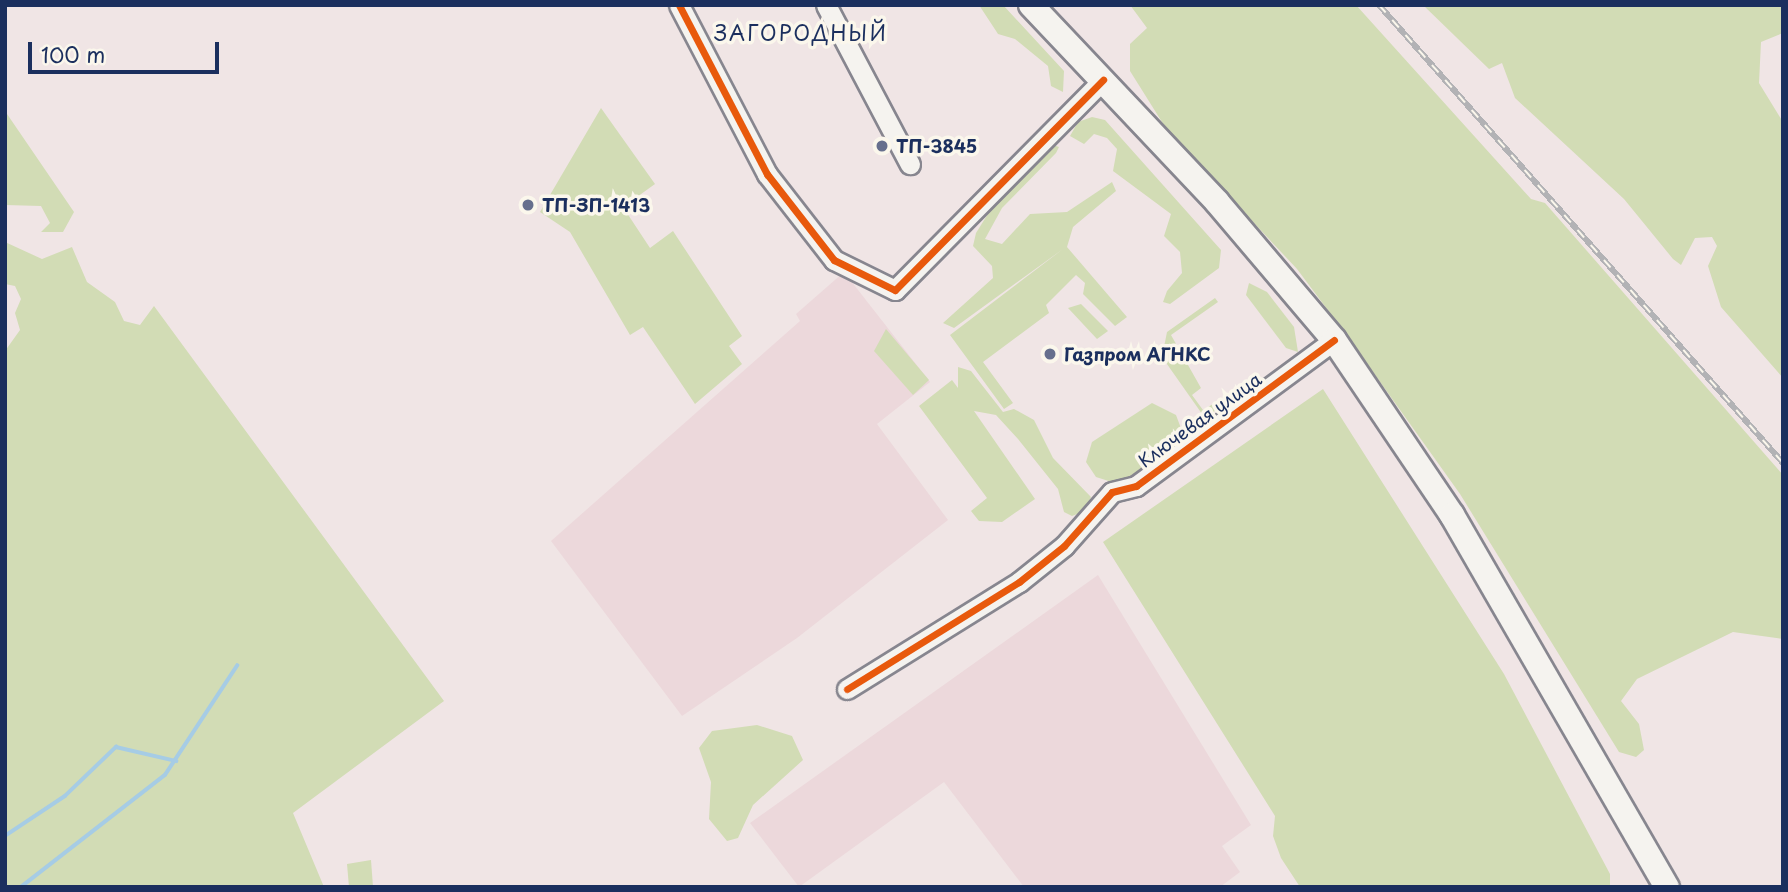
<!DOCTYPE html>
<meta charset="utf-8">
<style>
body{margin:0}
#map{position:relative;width:1788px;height:892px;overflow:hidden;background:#f0e5e5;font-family:"Playpen Sans",sans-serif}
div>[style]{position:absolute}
.built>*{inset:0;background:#ecd8db}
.green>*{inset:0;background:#d2dcb5}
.stream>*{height:3.5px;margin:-1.75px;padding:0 1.75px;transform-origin:1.75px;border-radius:1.75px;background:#a6cce5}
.roads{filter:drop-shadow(2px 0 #87868f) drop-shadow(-2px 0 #87868f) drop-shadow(0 2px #87868f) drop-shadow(0 -2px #87868f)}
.minor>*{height:19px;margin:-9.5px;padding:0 9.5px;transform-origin:9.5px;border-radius:9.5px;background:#f5f3ef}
.major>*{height:24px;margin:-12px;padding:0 12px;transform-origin:12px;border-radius:12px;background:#f5f3ef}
.rail>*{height:6px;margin-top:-3px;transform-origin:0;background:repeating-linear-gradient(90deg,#fbf7ec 0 10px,#b2b2b5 0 20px);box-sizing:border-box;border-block:2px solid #b2b2b5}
.cycleway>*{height:7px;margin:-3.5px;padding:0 3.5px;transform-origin:3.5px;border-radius:3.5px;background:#e8590c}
.dots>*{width:19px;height:19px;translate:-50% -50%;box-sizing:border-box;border:4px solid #fbf7ec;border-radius:50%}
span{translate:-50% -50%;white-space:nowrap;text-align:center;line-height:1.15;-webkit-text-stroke:7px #fbf7ec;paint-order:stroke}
.poi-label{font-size:18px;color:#1b2f5e;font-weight:700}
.left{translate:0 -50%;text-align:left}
.street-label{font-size:18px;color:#1b2f5e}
.quarter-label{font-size:21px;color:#1b2f5e;letter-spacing:2px}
.frame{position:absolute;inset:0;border:7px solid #1b2f5e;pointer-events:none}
.scale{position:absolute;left:28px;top:42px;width:191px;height:32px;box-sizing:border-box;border:4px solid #1b2f5e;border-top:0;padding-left:9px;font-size:21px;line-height:24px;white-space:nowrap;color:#1b2f5e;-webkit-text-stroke:5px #fbf7ec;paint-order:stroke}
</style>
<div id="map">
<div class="built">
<div style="clip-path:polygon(844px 272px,930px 382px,877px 424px,948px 520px,797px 638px,682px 716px,551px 541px,800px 321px,796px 314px)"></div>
<div style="clip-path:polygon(1098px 575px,1251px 825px,1222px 846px,1240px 872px,1220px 887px,1024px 887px,944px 782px,799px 887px,750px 823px)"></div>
</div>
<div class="green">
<div style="clip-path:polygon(979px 5px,1003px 5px,1064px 71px,1063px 92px,1051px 86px,1048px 66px,1015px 39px,998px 34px)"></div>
<div style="clip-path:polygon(1130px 5px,1356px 5px,1531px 199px,1545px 203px,1783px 475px,1783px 639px,1733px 632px,1637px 679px,1621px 701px,1639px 724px,1644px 750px,1636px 757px,1619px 752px,1460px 494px,1348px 337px,1297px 269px,1167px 130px,1130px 71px,1130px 44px,1147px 28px)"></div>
<div style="clip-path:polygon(1423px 5px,1783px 5px,1783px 33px,1761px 42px,1759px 83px,1783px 122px,1783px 378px,1721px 307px,1708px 266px,1717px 246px,1712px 237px,1695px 238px,1681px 265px,1673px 259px,1624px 199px,1515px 98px,1502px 63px,1489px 69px)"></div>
<div style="clip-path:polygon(601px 108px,655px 184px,623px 207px,650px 248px,673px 231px,742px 336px,729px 346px,742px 364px,695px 404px,643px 327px,630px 335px,570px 232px,540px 212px)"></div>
<div style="clip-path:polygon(5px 111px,74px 212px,63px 232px,41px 232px,50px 223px,41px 206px,5px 205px)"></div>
<div style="clip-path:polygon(1092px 117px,1105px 120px,1221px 250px,1219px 268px,1170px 304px,1163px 302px,1167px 291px,1182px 273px,1180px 252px,1164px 236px,1171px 214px,1113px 171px,1117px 149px,1107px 138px,1094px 134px,1084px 144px,1070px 136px,1078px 122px)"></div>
<div style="clip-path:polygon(1053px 145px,1059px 147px,1056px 153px,1002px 208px,985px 239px,1002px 244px,1030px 214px,1067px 212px,1112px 182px,1116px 191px,1073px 227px,1067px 247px,1127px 317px,1115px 326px,1083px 294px,1085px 283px,1076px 275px,1046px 305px,1049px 313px,983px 362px,1013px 403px,1004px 409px,950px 335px,1063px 249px,954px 328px,943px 323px,993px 278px,992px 266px,973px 246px,976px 233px,996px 201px)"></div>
<div style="clip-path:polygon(5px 242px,42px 259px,72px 247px,87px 282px,115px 302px,124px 321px,140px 325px,154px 306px,444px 701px,293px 813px,324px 887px,5px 887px,5px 351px,20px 330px,15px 313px,21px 299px,15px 286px,5px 284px)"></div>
<div style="clip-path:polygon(1249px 283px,1267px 292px,1294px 327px,1298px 352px,1286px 348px,1246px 295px)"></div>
<div style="clip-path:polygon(1215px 298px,1218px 302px,1171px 335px,1201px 388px,1192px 395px,1203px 410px,1213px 404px,1216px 409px,1207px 421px,1162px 357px,1167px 332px)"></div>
<div style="clip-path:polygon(1081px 304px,1108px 331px,1097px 339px,1068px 308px)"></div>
<div style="clip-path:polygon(886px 329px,929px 380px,913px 395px,874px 351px)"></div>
<div style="clip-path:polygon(958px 367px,971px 371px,1003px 412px,1014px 409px,1034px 420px,1053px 458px,1091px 497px,1085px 511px,1072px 516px,1064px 512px,1058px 489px,1018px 439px,996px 415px,974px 411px,1035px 499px,1002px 522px,979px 521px,971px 511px,987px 498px,919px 406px,952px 380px,958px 388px)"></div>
<div style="clip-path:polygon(1323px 389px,1504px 674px,1610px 874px,1610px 887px,1300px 887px,1281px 858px,1273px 836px,1275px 816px,1103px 542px)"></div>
<div style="clip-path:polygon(1152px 403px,1176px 415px,1185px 439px,1136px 481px,1118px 484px,1096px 477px,1086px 462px,1092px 442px)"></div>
<div style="clip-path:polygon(757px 725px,792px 736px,803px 760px,753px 805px,738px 838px,727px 841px,709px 819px,711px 782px,699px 748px,712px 731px)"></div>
<div style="clip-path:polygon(371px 860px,373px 887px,349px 887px,347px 864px)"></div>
</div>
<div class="stream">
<div style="left:5px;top:836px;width:72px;rotate:-33.7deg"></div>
<div style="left:65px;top:796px;width:71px;rotate:-43.9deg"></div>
<div style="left:116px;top:747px;width:62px;rotate:13.1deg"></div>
<div style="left:21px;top:887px;width:182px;rotate:-37.9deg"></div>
<div style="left:165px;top:775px;width:131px;rotate:-56.6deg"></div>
</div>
<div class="roads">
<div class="minor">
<div style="left:679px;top:5px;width:191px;rotate:62.5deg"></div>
<div style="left:767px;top:174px;width:109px;rotate:52.1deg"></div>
<div style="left:834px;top:260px;width:68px;rotate:26.2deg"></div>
<div style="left:895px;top:290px;width:296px;rotate:-45.3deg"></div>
<div style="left:826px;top:5px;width:180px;rotate:62.2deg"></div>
<div style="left:847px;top:689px;width:203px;rotate:-31.9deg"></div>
<div style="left:1019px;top:582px;width:58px;rotate:-38.7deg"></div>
<div style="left:1064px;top:546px;width:72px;rotate:-48.4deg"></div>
<div style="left:1112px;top:492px;width:25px;rotate:-14deg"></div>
<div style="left:1136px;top:486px;width:246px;rotate:-36.4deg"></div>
</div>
<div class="major">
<div style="left:1031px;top:5px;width:271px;rotate:46.6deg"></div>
<div style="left:1217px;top:202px;width:181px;rotate:49.7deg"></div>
<div style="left:1334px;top:340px;width:211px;rotate:56deg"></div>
<div style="left:1452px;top:515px;width:430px;rotate:60deg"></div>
</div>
</div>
<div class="rail">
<div style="left:1379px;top:5px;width:611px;rotate:48.58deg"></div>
</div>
<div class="cycleway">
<div style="left:679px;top:5px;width:191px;rotate:62.5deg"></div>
<div style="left:767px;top:174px;width:109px;rotate:52.1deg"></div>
<div style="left:834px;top:260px;width:68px;rotate:26.2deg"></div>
<div style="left:895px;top:290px;width:296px;rotate:-45.3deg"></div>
<div style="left:847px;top:689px;width:203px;rotate:-31.9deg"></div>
<div style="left:1019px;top:582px;width:58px;rotate:-38.7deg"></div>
<div style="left:1064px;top:546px;width:72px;rotate:-48.4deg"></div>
<div style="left:1112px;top:492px;width:25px;rotate:-14deg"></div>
<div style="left:1136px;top:486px;width:246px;rotate:-36.4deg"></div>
</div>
<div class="dots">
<div style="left:882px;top:146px;background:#666f8d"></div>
<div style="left:528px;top:205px;background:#666f8d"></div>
<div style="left:1050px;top:354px;background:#666f8d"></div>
</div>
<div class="poi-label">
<span class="left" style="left:896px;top:146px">ТП-3845</span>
<span class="left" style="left:542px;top:205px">ТП-ЗП-1413</span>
<span class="left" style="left:1064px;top:354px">Газпром АГНКС</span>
</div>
<div class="street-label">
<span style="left:1200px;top:420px;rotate:-36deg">Ключевая улица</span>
</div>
<div class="quarter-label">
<span style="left:801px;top:32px">ЗАГОРОДНЫЙ</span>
</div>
<div class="frame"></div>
<div class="scale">100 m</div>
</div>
